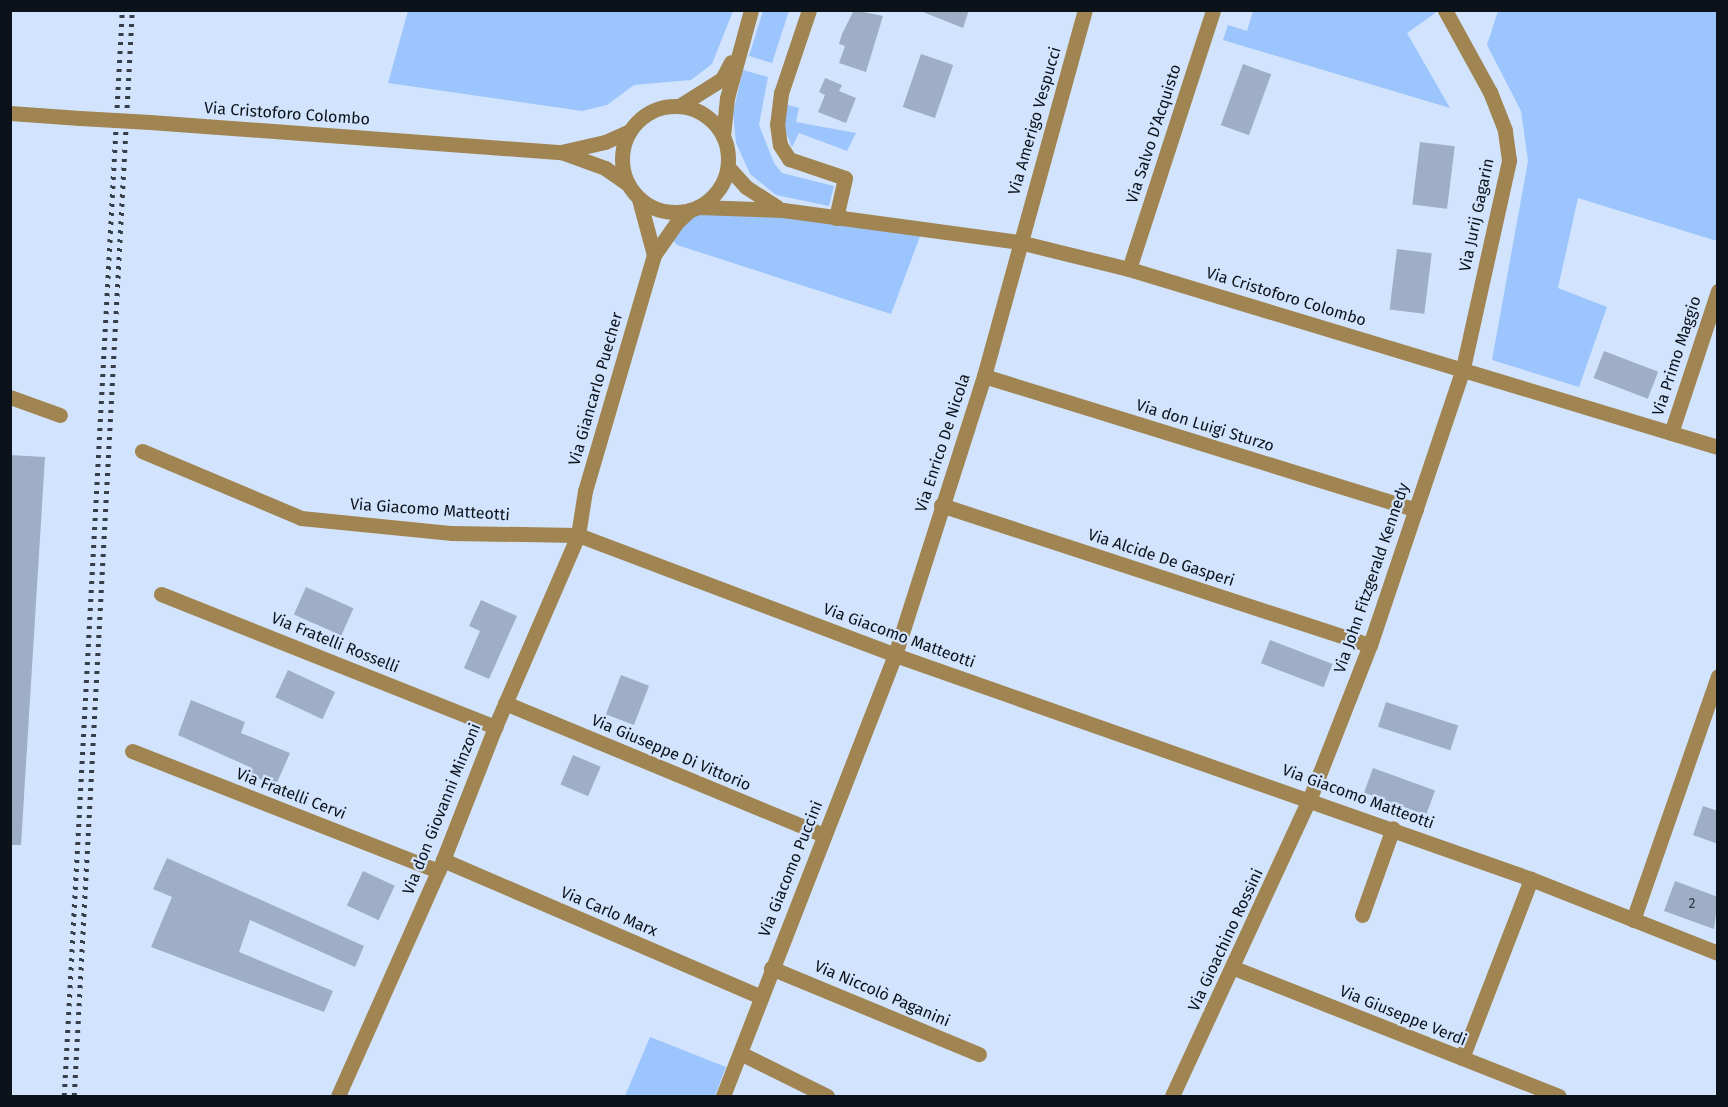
<!DOCTYPE html>
<meta charset="utf-8">
<style>
body{margin:0}
#map{position:relative;width:1728px;height:1107px;overflow:hidden;background:#d2e4fd;font-family:"Fira Sans",sans-serif}
div>[style]{position:absolute}
.green>*{inset:0;background:#9cc4fd}
.building>*{inset:0;background:#9daec6;transform-origin:0 0}
.minor>*{height:15px;margin:-7.5px;padding:0 7.5px;transform-origin:7.5px;border-radius:7.5px;background:#a08451}
.minor>.ring{margin:-7.5px;padding:0;box-sizing:content-box;background:none;border:15px solid #a08451;border-radius:50%}
.rail>*{height:4.5px;margin-top:-2.25px;transform-origin:0;background:repeating-linear-gradient(90deg,#363e4a 0 3px,transparent 0 9px)}
.minor-bridge>*{height:15px;margin:-7.5px;padding:0 7.5px;transform-origin:7.5px;border-radius:7.5px;background:#a08451}
span{translate:-50% -50%;white-space:nowrap;text-align:center;line-height:1.15;-webkit-text-stroke:4.5px #d2e4fd;paint-order:stroke}
.number-label{font-size:14px;color:#303945}
.number-label span{-webkit-text-stroke-width:0}
.street-label{font-size:16px;color:#0c121a}
.frame{position:absolute;inset:0;border:12px solid #0c121a;pointer-events:none}
</style>
<div id="map">
<div class="green">
<div style="clip-path:polygon(408px 11px,733px 11px,712px 64px,691px 80px,634px 85px,607px 105px,582px 111px,388px 83px)"></div>
<div style="clip-path:polygon(763px 11px,789px 11px,772px 63px,749px 56px)"></div>
<div style="clip-path:polygon(1253px 11px,1438px 11px,1407px 33px,1450px 108px,1223px 40px,1228px 25px,1247px 31px)"></div>
<div style="clip-path:polygon(1498px 11px,1717px 11px,1717px 241px,1578px 198px,1558px 288px,1607px 307px,1579px 387px,1492px 360px,1528px 161px,1521px 111px,1487px 45px)"></div>
<div style="clip-path:polygon(743px 70px,768px 77px,759px 125px,774px 163px,782px 173px,834px 186px,829px 206px,776px 195px,750px 174px,736px 143px,733px 113px)"></div>
<div style="clip-path:polygon(785px 104px,799px 108px,796px 122px,856px 133px,847px 151px,799px 133px,792px 147px,783px 125px)"></div>
<div style="clip-path:polygon(731px 209px,922px 231px,891px 314px,677px 245px,673px 240px,683px 221px,698px 213px)"></div>
<div style="clip-path:polygon(650px 1037px,726px 1067px,715px 1096px,625px 1096px)"></div>
</div>
<div class="building">
<div style="clip-path:polygon(854px 10px,883px 16px,866px 72px,839px 63px,845px 46px,839px 44px,842px 34px)"></div>
<div style="clip-path:polygon(918px 10px,969px 10px,963px 28px)"></div>
<div style="left:921px;top:54px;width:34px;height:56px;rotate:19deg"></div>
<div style="left:1243px;top:64px;width:30px;height:65px;rotate:20deg"></div>
<div style="clip-path:polygon(825px 78px,842px 85px,839px 91px,856px 98px,846px 123px,818px 112px,825px 95px,819px 92px)"></div>
<div style="left:1420px;top:142px;width:35px;height:63px;rotate:7deg"></div>
<div style="left:1397px;top:249px;width:35px;height:61px;rotate:7deg"></div>
<div style="left:1604px;top:351px;width:58px;height:29px;rotate:21deg"></div>
<div style="clip-path:polygon(10px 455px,45px 457px,21px 845px,10px 845px)"></div>
<div style="left:306px;top:587px;width:52px;height:30px;rotate:24deg"></div>
<div style="clip-path:polygon(481px 600px,517px 616px,489px 679px,464px 668px,480px 631px,469px 626px)"></div>
<div style="left:1270px;top:640px;width:67px;height:25px;rotate:21deg"></div>
<div style="left:288px;top:670px;width:52px;height:30px;rotate:25deg"></div>
<div style="left:621px;top:675px;width:30px;height:42px;rotate:21deg"></div>
<div style="clip-path:polygon(191px 700px,245px 722px,241px 733px,290px 753px,276px 785px,249px 775px,252px 768px,178px 735px)"></div>
<div style="left:1386px;top:702px;width:76px;height:26px;rotate:18deg"></div>
<div style="left:573px;top:755px;width:30px;height:32px;rotate:23deg"></div>
<div style="left:1373px;top:768px;width:66px;height:26px;rotate:20deg"></div>
<div style="clip-path:polygon(1703px 806px,1718px 811px,1718px 844px,1693px 835px)"></div>
<div style="clip-path:polygon(167px 858px,364px 946px,355px 967px,250px 920px,239px 952px,333px 991px,324px 1012px,151px 947px,172px 897px,153px 889px)"></div>
<div style="left:363px;top:871px;width:35px;height:38px;rotate:25deg"></div>
<div style="clip-path:polygon(1675px 881px,1718px 897px,1714px 929px,1664px 911px)"></div>
</div>
<div class="minor">
<div style="left:809px;top:10px;width:88px;rotate:108.6deg"></div>
<div style="left:781px;top:93px;width:31px;rotate:97deg"></div>
<div style="left:777px;top:124px;width:21px;rotate:82deg"></div>
<div style="left:780px;top:145px;width:17px;rotate:57deg"></div>
<div style="left:789px;top:159px;width:59px;rotate:18.7deg"></div>
<div style="left:845px;top:178px;width:41px;rotate:102.7deg"></div>
<div style="left:679px;top:106px;width:51px;rotate:-32.1deg"></div>
<div style="left:722px;top:79px;width:19px;rotate:-62deg"></div>
<div class="ring" style="left:622px;top:106px;width:91px;height:91px"></div>
<div style="left:10px;top:113px;width:70px;rotate:4.1deg"></div>
<div style="left:150px;top:122px;width:412px;rotate:4.2deg"></div>
<div style="left:561px;top:152px;width:45px;rotate:-12.8deg"></div>
<div style="left:605px;top:142px;width:27px;rotate:-24deg"></div>
<div style="left:723px;top:136px;width:38px;rotate:-84deg"></div>
<div style="left:727px;top:98px;width:91px;rotate:-74.7deg"></div>
<div style="left:561px;top:152px;width:47px;rotate:20deg"></div>
<div style="left:605px;top:168px;width:28px;rotate:35deg"></div>
<div style="left:728px;top:167px;width:27px;rotate:48deg"></div>
<div style="left:746px;top:187px;width:37px;rotate:33deg"></div>
<div style="left:639px;top:199px;width:58px;rotate:75deg"></div>
<div style="left:698px;top:207px;width:85px;rotate:2deg"></div>
<div style="left:783px;top:210px;width:238px;rotate:7.7deg"></div>
<div style="left:1019px;top:242px;width:113px;rotate:13.8deg"></div>
<div style="left:1129px;top:269px;width:615px;rotate:16.82deg"></div>
<div style="left:1129px;top:269px;width:272px;rotate:-72deg"></div>
<div style="left:984px;top:376px;width:452px;rotate:17.2deg"></div>
<div style="left:10px;top:397px;width:53px;rotate:19.8deg"></div>
<div style="left:1671px;top:433px;width:150px;rotate:-71.7deg"></div>
<div style="left:142px;top:451px;width:173px;rotate:22.8deg"></div>
<div style="left:301px;top:518px;width:152px;rotate:5.7deg"></div>
<div style="left:452px;top:533px;width:126px;rotate:0.9deg"></div>
<div style="left:578px;top:535px;width:339px;rotate:20.7deg"></div>
<div style="left:895px;top:655px;width:674px;rotate:19.4deg"></div>
<div style="left:1531px;top:879px;width:201px;rotate:21.6deg"></div>
<div style="left:941px;top:505px;width:451px;rotate:18.1deg"></div>
<div style="left:161px;top:594px;width:360px;rotate:21.7deg"></div>
<div style="left:505px;top:703px;width:345px;rotate:22.5deg"></div>
<div style="left:132px;top:751px;width:329px;rotate:21.4deg"></div>
<div style="left:443px;top:860px;width:346px;rotate:23.3deg"></div>
<div style="left:1362px;top:915px;width:92px;rotate:-70.4deg"></div>
<div style="left:1633px;top:920px;width:258px;rotate:-70.8deg"></div>
<div style="left:771px;top:968px;width:225px;rotate:22.5deg"></div>
<div style="left:1234px;top:968px;width:349px;rotate:21.5deg"></div>
<div style="left:740px;top:1053px;width:97px;rotate:26.3deg"></div>
<div style="left:1462px;top:1058px;width:192px;rotate:-68.9deg"></div>
<div style="left:338px;top:1096px;width:258px;rotate:-66deg"></div>
<div style="left:443px;top:860px;width:143px;rotate:-68.6deg"></div>
<div style="left:495px;top:727px;width:209px;rotate:-66.6deg"></div>
<div style="left:578px;top:535px;width:45px;rotate:-81deg"></div>
<div style="left:585px;top:491px;width:246px;rotate:-73.7deg"></div>
<div style="left:654px;top:255px;width:40px;rotate:-55.1deg"></div>
<div style="left:677px;top:222px;width:18px;rotate:-43deg"></div>
<div style="left:723px;top:1096px;width:473px;rotate:-68.7deg"></div>
<div style="left:895px;top:655px;width:293px;rotate:-72.3deg"></div>
<div style="left:984px;top:376px;width:380px;rotate:-74.6deg"></div>
<div style="left:1172px;top:1096px;width:328px;rotate:-65.2deg"></div>
<div style="left:1310px;top:798px;width:164px;rotate:-68.6deg"></div>
<div style="left:1370px;top:645px;width:292px;rotate:-71.4deg"></div>
<div style="left:1463px;top:368px;width:213px;rotate:-77.5deg"></div>
<div style="left:1509px;top:160px;width:30px;rotate:-98deg"></div>
<div style="left:1505px;top:130px;width:41px;rotate:-111.5deg"></div>
<div style="left:1490px;top:92px;width:94px;rotate:-118.8deg"></div>
</div>
<div class="rail">
<div style="left:64px;top:1096px;width:1088px;rotate:-86.94deg"></div>
<div style="left:74px;top:1096px;width:1088px;rotate:-86.94deg"></div>
</div>
<div class="minor-bridge">
<div style="left:80px;top:118px;width:70px;rotate:3.3deg"></div>
</div>
<div class="number-label">
<span style="left:1692px;top:904px">2</span>
</div>
<div class="street-label">
<span style="left:287px;top:114px;rotate:4deg">Via Cristoforo Colombo</span>
<span style="left:1035px;top:121px;rotate:-74deg">Via Amerigo Vespucci</span>
<span style="left:1154px;top:134px;rotate:-72deg">Via Salvo D’Acquisto</span>
<span style="left:1477px;top:215px;rotate:-78deg">Via Jurij Gagarin</span>
<span style="left:1286px;top:297px;rotate:17deg">Via Cristoforo Colombo</span>
<span style="left:1677px;top:356px;rotate:-72deg">Via Primo Maggio</span>
<span style="left:596px;top:389px;rotate:-74deg">Via Giancarlo Puecher</span>
<span style="left:1205px;top:426px;rotate:17deg">Via don Luigi Sturzo</span>
<span style="left:943px;top:443px;rotate:-72deg">Via Enrico De Nicola</span>
<span style="left:430px;top:510px;rotate:4deg">Via Giacomo Matteotti</span>
<span style="left:1161px;top:558px;rotate:18deg">Via Alcide De Gasperi</span>
<span style="left:1372px;top:578px;rotate:-71deg">Via John Fitzgerald Kennedy</span>
<span style="left:899px;top:636px;rotate:20deg">Via Giacomo Matteotti</span>
<span style="left:335px;top:643px;rotate:22deg">Via Fratelli Rosselli</span>
<span style="left:671px;top:753px;rotate:23deg">Via Giuseppe Di Vittorio</span>
<span style="left:291px;top:794px;rotate:21deg">Via Fratelli Cervi</span>
<span style="left:1358px;top:797px;rotate:20deg">Via Giacomo Matteotti</span>
<span style="left:442px;top:809px;rotate:-68deg">Via don Giovanni Minzoni</span>
<span style="left:791px;top:869px;rotate:-68deg">Via Giacomo Puccini</span>
<span style="left:609px;top:912px;rotate:23deg">Via Carlo Marx</span>
<span style="left:1226px;top:940px;rotate:-65deg">Via Gioachino Rossini</span>
<span style="left:882px;top:994px;rotate:23deg">Via Niccolò Paganini</span>
<span style="left:1403px;top:1016px;rotate:22deg">Via Giuseppe Verdi</span>
</div>
<div class="frame"></div>
</div>
